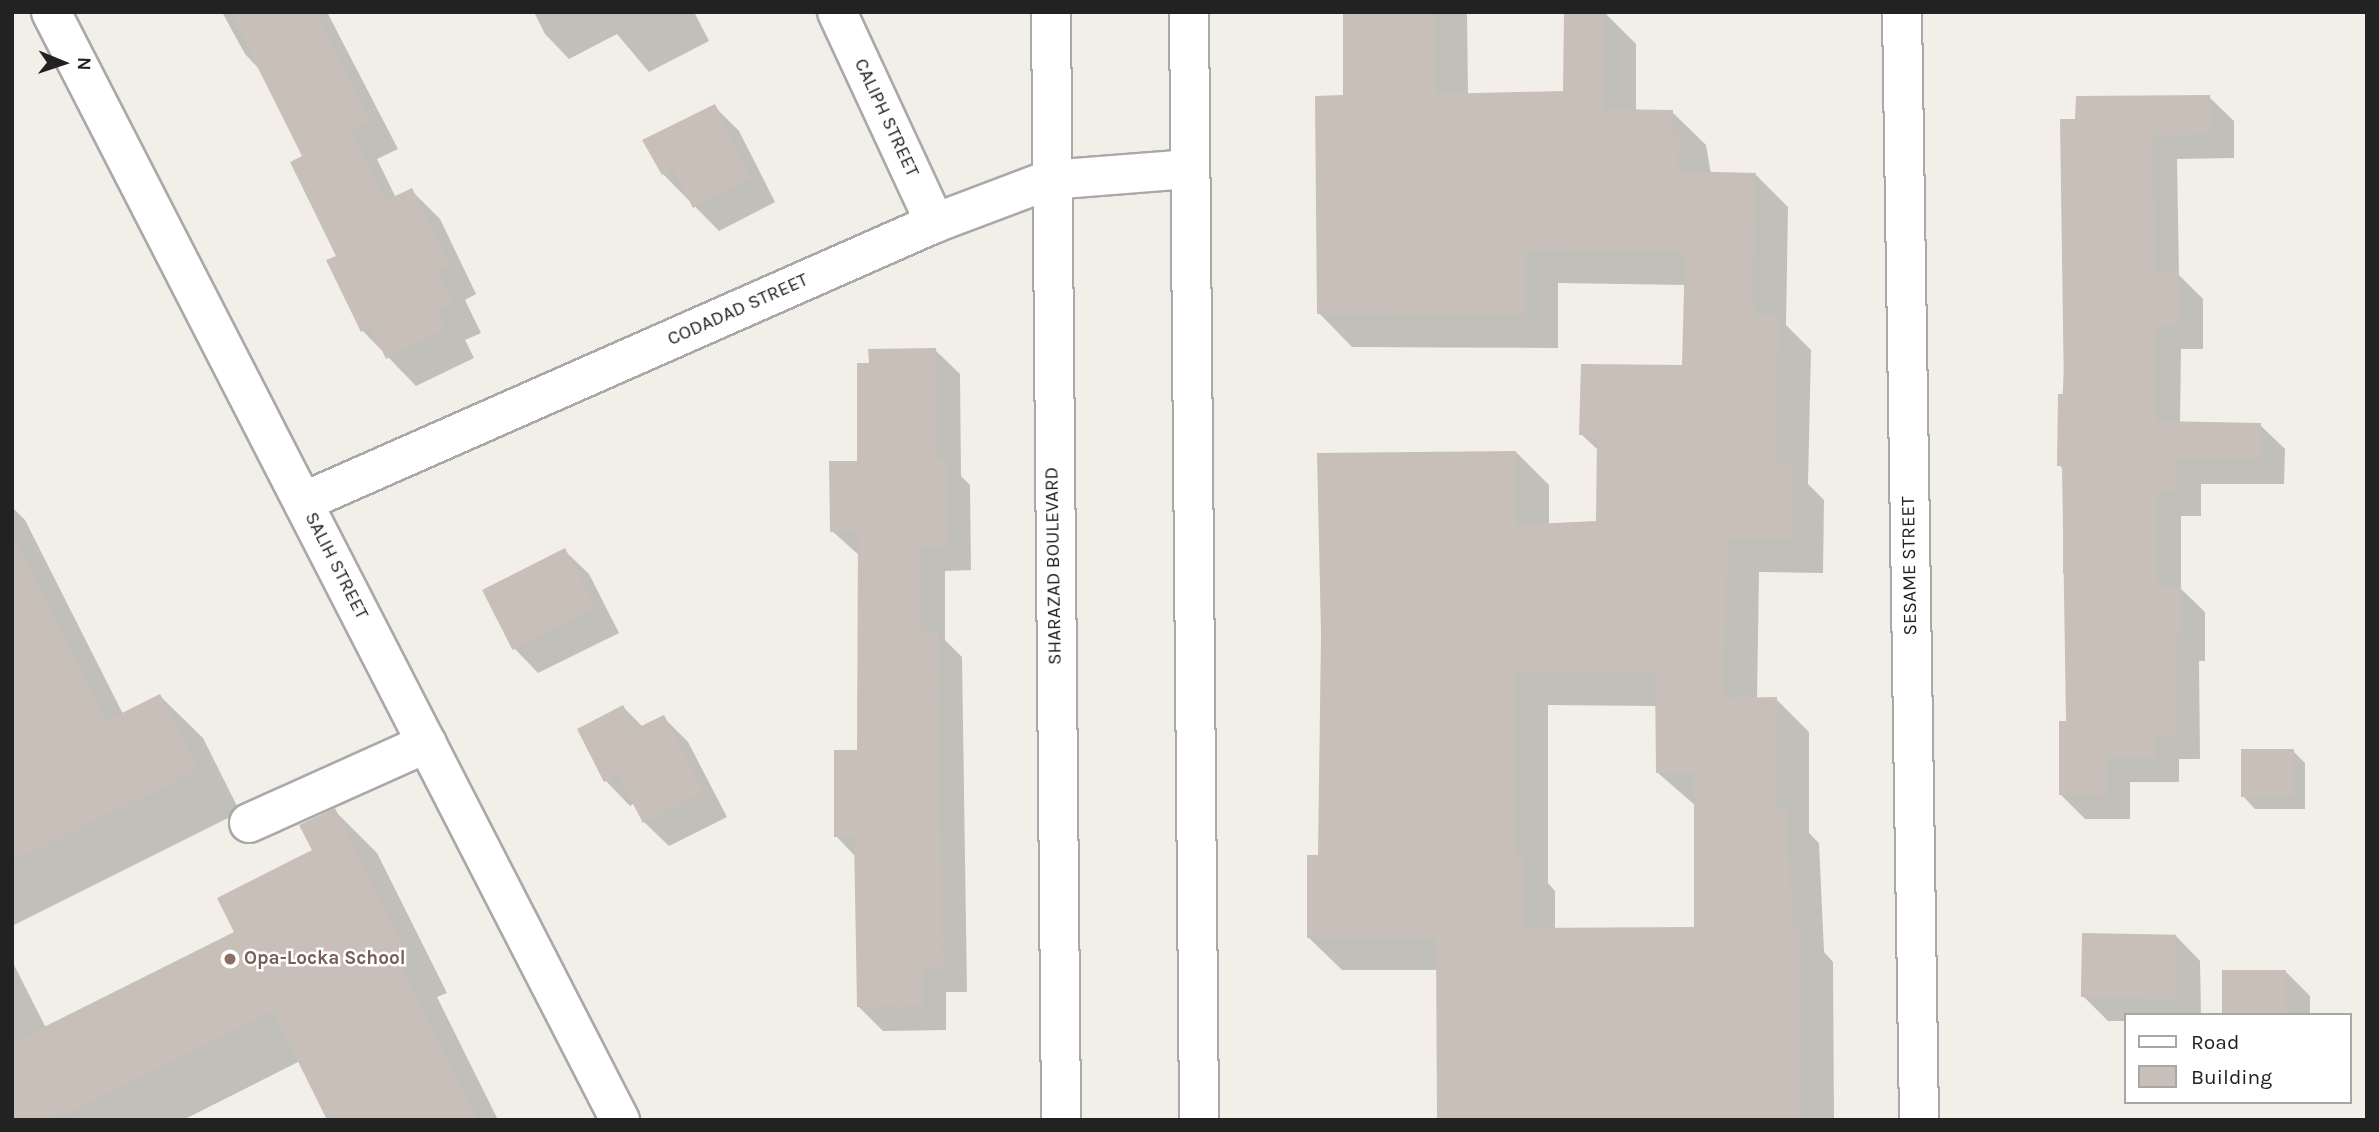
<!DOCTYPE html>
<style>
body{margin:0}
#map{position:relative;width:2379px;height:1132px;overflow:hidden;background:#f2efe9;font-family:Karla,sans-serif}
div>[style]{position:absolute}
.shadow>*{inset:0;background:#0003}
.building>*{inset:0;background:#c7bfb8;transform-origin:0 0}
.roads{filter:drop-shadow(2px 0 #a9a9a9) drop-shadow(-2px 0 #a9a9a9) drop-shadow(0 2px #a9a9a9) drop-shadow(0 -2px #a9a9a9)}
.minor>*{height:38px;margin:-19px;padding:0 19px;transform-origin:19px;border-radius:19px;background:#fff}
.dots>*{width:19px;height:19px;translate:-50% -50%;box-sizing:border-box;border:4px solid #fff;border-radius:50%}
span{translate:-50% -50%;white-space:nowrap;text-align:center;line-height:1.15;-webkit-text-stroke:5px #fff;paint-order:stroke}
.street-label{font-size:19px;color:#222}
.education-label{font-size:19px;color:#785e54;font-weight:700}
.left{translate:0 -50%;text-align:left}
.frame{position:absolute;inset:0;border:14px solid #222;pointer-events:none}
.legend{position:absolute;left:2124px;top:1013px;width:228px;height:91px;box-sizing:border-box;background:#fff;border:2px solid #a7a7a7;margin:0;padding:9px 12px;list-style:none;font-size:21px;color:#222}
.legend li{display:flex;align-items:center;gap:14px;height:35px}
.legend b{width:35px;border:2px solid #a7a7a7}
.north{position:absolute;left:28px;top:28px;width:70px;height:70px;-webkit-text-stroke:5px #fff;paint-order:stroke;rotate:92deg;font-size:19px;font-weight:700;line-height:28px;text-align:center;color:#222}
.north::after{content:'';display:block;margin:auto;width:24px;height:32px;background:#222;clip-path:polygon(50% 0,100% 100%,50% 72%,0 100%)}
</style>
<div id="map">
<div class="shadow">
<div style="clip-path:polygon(222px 12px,327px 12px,398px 149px,377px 159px,396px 198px,411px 190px,440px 219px,476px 294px,465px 300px,481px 333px,465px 340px,474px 358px,416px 386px,363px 331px,305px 156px,261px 71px,245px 54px)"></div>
<div style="clip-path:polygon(534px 12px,694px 12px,709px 41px,649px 72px,617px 34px,569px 59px,545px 34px)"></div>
<div style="clip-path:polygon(evenodd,1345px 12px,1467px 12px,1468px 95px,1565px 93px,1566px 12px,1604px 12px,1636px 44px,1636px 111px,1672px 112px,1706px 145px,1711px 174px,1755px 174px,1788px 207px,1786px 325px,1811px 350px,1808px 484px,1824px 500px,1823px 573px,1759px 572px,1757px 699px,1776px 699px,1809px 732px,1809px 833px,1819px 843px,1824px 952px,1833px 962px,1834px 1120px,1438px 1120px,1438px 970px,1342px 970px,1308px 937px,1320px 857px,1516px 452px,1549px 485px,1549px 525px,1598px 522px,1599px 451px,1581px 434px,1684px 367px,1686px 285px,1558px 283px,1558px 348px,1352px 347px,1319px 313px,1345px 97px,1345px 12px,1548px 705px,1657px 706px,1658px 773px,1696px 806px,1695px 929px,1555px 930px,1555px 891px,1548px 883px,1548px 705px)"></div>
<div style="clip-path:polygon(2209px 97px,2234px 121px,2234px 158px,2177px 159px,2179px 275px,2203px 299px,2203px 349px,2181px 349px,2180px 423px,2260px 425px,2285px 449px,2284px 484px,2201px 484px,2201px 516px,2181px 516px,2181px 589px,2205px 612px,2205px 661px,2199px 661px,2200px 759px,2179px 759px,2179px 782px,2130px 782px,2130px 819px,2085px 819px,2061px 795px,2068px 722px,2068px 577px,2063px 573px,2064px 470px,2059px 465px,2077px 120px)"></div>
<div style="clip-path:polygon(714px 106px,739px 131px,775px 202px,719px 231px,663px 174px)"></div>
<div style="clip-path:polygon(935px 350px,960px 374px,961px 476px,970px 485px,971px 570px,945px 571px,945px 640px,962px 657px,967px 992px,946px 992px,946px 1030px,883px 1031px,858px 1006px,856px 857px,836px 836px,859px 752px,860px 556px,832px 531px,859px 462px,870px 365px)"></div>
<div style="clip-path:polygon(12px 507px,25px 520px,123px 714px,160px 696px,203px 738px,240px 812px,12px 926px)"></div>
<div style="clip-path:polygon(564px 550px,589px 574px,619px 633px,538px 673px,514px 648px,484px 589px)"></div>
<div style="clip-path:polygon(623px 707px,643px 727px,663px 717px,688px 742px,727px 817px,669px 846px,644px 822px,635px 803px,630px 806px,606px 781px)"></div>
<div style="clip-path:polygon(2293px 751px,2305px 763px,2305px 809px,2255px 809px,2243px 796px)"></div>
<div style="clip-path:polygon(334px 810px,377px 853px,447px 993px,437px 997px,498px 1120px,329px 1120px,300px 1061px,183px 1120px,12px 1120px,12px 961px,46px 1028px,236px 933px,314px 851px)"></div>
<div style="clip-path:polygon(2176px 936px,2200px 961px,2201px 1015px,2125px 1015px,2125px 1021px,2108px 1021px,2083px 996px)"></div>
<div style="clip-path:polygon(2285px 971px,2310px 996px,2310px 1015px,2224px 1015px)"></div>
</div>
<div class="building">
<div style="clip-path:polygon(230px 12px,316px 12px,370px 120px,350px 131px,385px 201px,412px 188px,449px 265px,437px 271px,453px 304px,438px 311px,446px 329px,386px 359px,371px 327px,361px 332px,326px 260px,336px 256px,290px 162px,302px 156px)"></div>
<div style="clip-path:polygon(evenodd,1343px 12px,1435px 12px,1436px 94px,1563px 91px,1564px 12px,1604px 12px,1603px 109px,1673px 110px,1673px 132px,1679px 131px,1678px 171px,1756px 173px,1753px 296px,1755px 315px,1779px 315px,1775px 465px,1792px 465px,1791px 540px,1727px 540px,1724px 698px,1777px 697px,1777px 808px,1787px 808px,1792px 927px,1801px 927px,1801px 1120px,1437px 1120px,1436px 938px,1307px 938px,1307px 855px,1318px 855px,1321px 634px,1317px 453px,1516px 451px,1516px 525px,1596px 521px,1597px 435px,1579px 435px,1581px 364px,1682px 365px,1685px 253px,1526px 250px,1525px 316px,1317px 314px,1315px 96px,1343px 95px,1343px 12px,1516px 673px,1655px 674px,1656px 773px,1694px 773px,1694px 927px,1523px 928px,1523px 856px,1515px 856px,1516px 673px)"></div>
<div style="clip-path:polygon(2210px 95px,2210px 134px,2153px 135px,2155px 273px,2179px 273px,2179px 325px,2157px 325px,2156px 421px,2261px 423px,2261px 460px,2177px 460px,2177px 493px,2157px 492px,2157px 586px,2181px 586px,2181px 637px,2175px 637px,2176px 735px,2155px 735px,2156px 758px,2106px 758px,2106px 795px,2059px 795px,2059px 721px,2066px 721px,2062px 466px,2057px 466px,2058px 394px,2064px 394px,2060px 119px,2075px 119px,2076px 96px)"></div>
<div style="clip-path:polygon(715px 104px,752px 178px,693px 208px,673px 169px,662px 175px,642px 140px)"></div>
<div style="clip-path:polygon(936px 348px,937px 459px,946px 459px,947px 546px,921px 547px,921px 631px,938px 631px,943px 968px,922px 968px,923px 1006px,857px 1007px,854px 837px,834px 837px,834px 750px,857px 750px,858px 531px,830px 532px,829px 461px,857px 461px,857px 363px,869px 363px,868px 349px)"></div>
<div style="clip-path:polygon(12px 534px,106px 721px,160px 694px,199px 769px,12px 862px)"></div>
<div style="left:565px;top:548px;width:67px;height:93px;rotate:63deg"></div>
<div style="clip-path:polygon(623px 705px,635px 729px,664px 715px,704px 792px,643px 823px,618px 775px,604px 782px,577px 729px)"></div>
<div style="left:2241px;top:749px;width:53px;height:48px"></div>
<div style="clip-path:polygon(335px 808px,406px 950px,396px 955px,478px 1120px,327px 1120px,273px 1011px,55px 1120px,12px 1120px,12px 1043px,234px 932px,217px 898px,312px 850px,299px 825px)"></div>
<div style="left:2082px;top:933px;width:94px;height:64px;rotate:1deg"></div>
<div style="left:2222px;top:970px;width:64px;height:45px"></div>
</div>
<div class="roads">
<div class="minor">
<div style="left:51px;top:12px;width:1246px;rotate:62.82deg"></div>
<div style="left:837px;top:12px;width:233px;rotate:65.1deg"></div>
<div style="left:1051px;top:12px;width:1108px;rotate:89.48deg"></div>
<div style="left:1189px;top:12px;width:1108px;rotate:89.48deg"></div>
<div style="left:1902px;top:12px;width:1108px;rotate:89.12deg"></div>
<div style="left:303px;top:502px;width:691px;rotate:-23.82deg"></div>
<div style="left:935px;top:223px;width:122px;rotate:-20.7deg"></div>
<div style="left:1049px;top:180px;width:139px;rotate:-4.5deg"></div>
<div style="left:249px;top:823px;width:195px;rotate:-24.2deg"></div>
</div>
</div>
<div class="dots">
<div style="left:230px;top:959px;background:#8d6e63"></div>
</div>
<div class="street-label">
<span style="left:886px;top:118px;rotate:65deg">CALIPH STREET</span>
<span style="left:738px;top:310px;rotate:-24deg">CODADAD STREET</span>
<span style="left:336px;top:566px;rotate:63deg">SALIH STREET</span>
<span style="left:1054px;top:566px;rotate:-91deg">SHARAZAD BOULEVARD</span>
<span style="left:1910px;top:566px;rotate:-91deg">SESAME STREET</span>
</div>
<div class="education-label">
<span class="left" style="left:244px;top:959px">Opa-Locka School</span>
</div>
<div class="frame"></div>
<ul class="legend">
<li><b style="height:9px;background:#fff"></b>Road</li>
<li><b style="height:19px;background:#c7bfb8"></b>Building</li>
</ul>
<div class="north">N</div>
</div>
